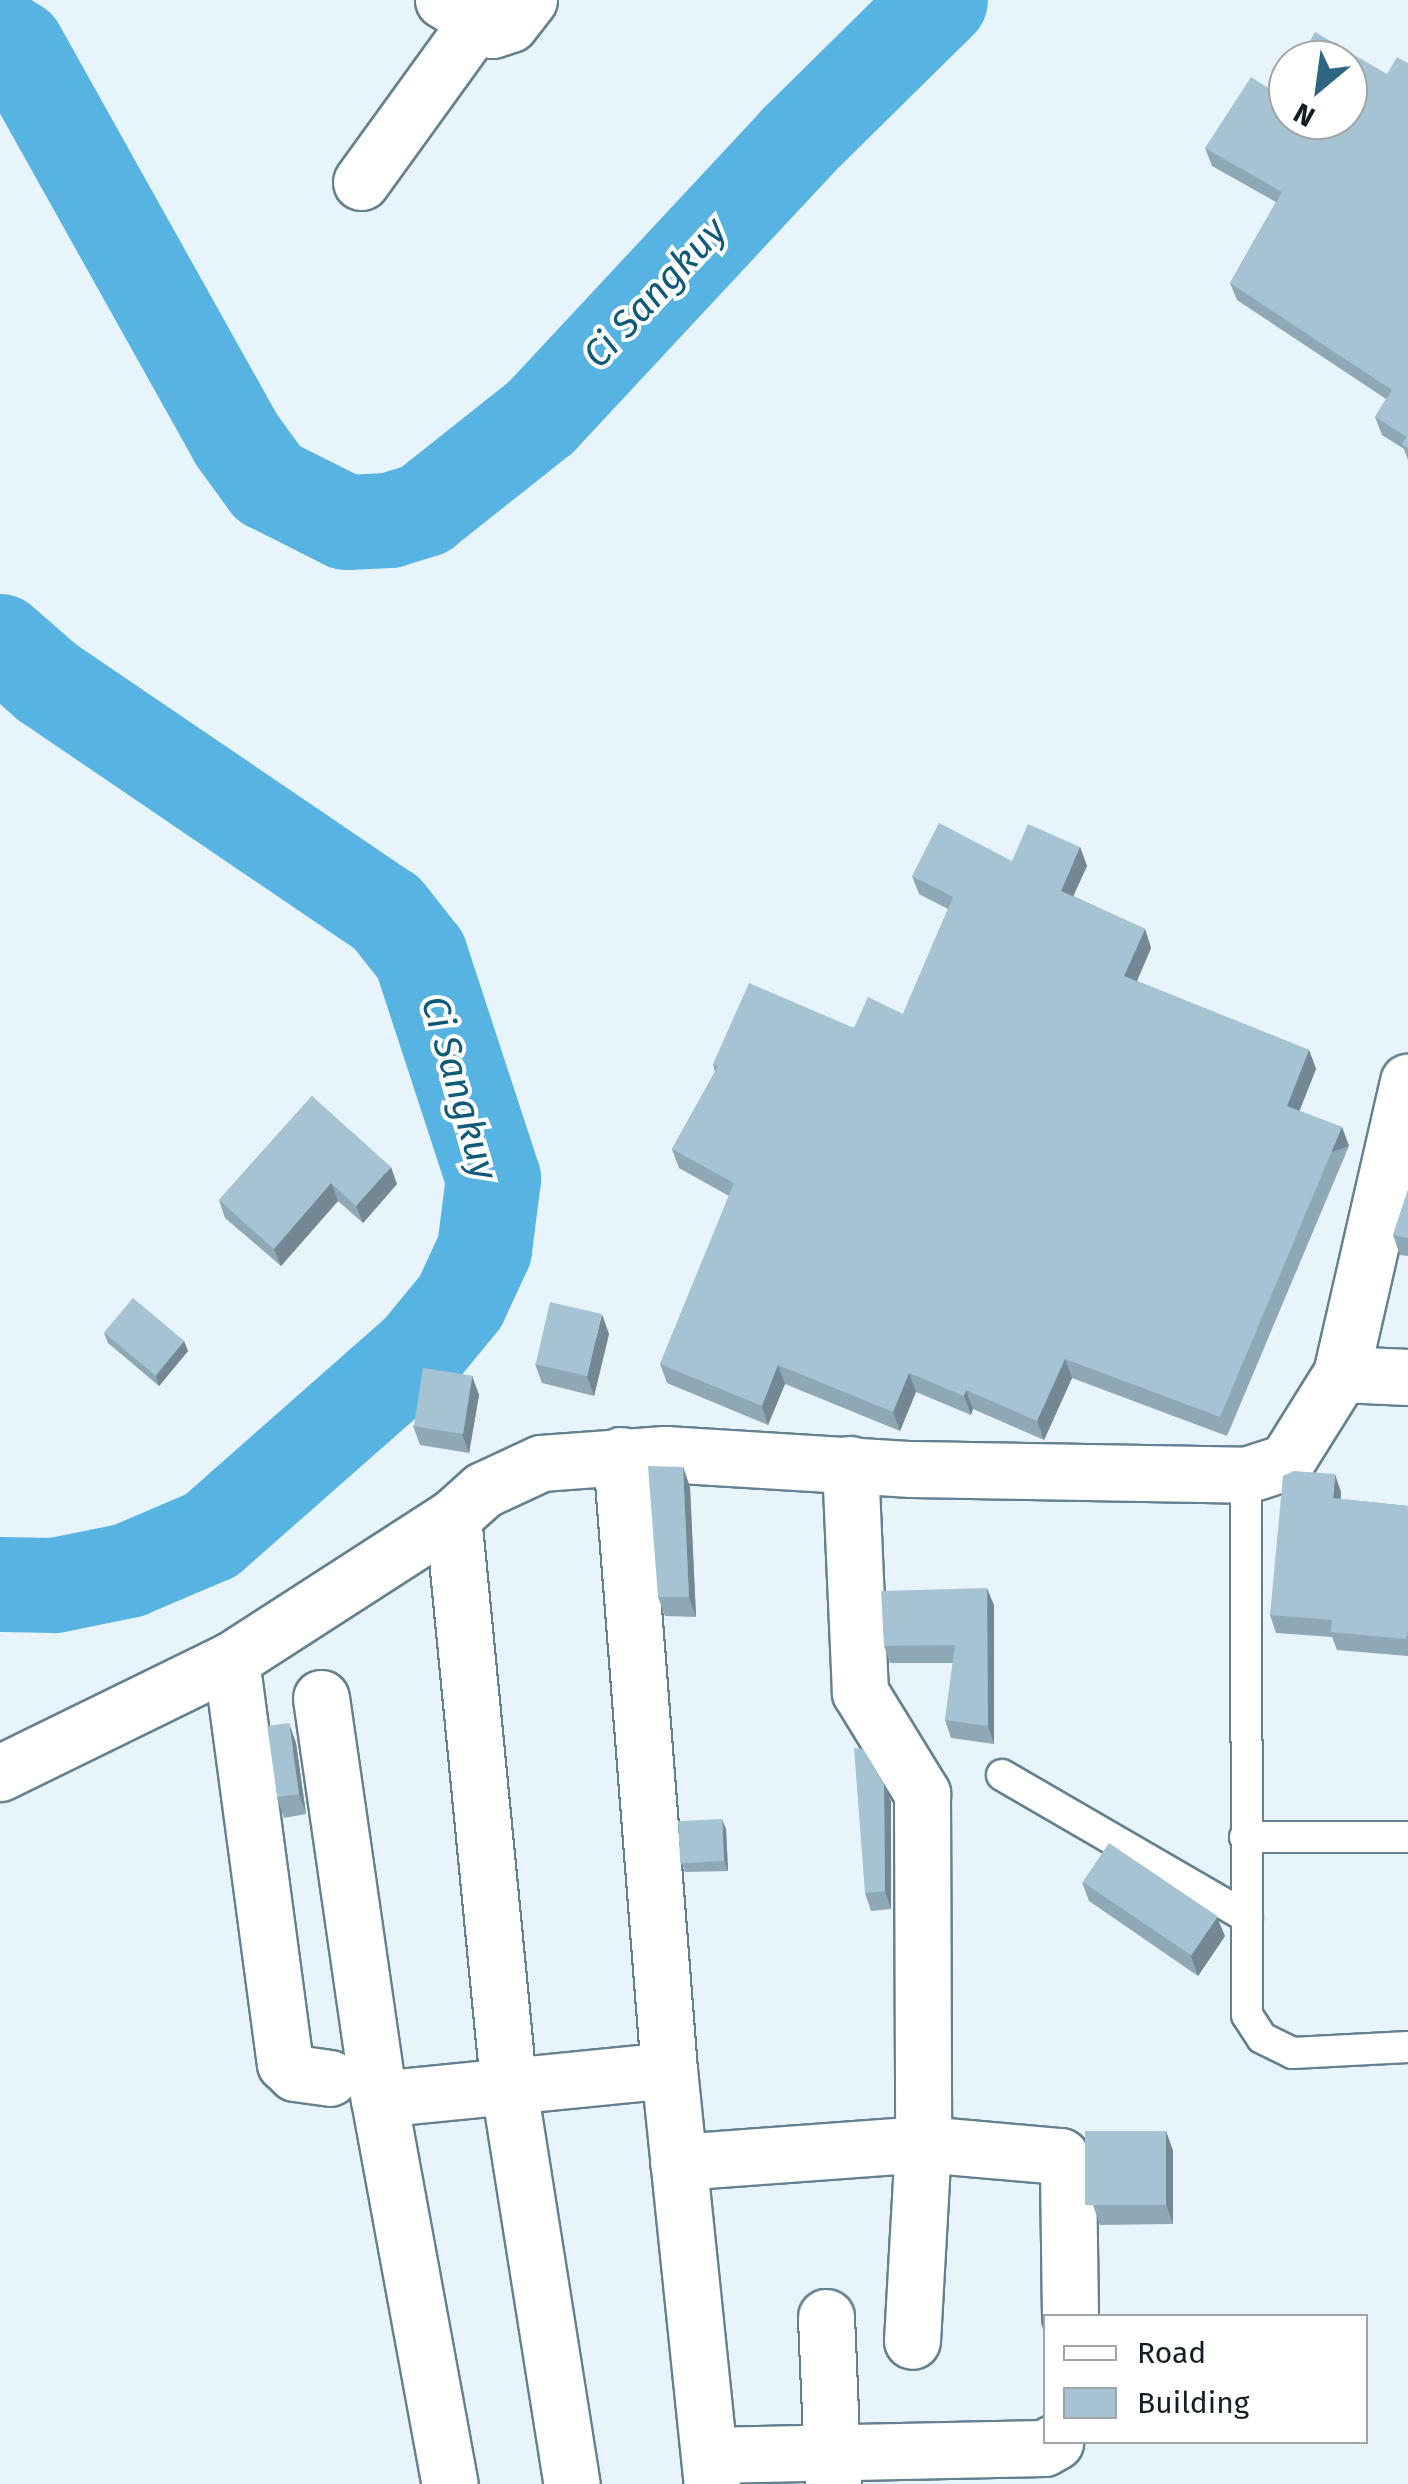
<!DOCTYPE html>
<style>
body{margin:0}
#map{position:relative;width:1408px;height:2484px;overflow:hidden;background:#e8f4fb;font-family:"Fira Sans",sans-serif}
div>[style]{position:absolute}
.river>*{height:95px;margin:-47.5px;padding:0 47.5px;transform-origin:47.5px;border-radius:47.5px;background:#57b4e2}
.roads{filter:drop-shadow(2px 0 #658190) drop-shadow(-2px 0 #658190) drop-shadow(0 2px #658190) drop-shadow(0 -2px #658190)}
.lane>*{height:30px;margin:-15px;padding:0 15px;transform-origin:15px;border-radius:15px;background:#fff}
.street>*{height:55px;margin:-27.5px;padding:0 27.5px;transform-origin:27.5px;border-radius:27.5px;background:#fff}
.secondary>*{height:55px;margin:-27.5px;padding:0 27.5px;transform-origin:27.5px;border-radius:27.5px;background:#fff}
.wall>*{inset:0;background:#8ea8b5}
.shaded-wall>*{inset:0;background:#748894;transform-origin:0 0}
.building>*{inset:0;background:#a5c3d3;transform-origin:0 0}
span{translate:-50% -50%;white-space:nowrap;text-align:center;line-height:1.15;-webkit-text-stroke:8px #fff;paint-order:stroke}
.water-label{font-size:38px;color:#105a79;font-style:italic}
.legend{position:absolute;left:1043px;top:2314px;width:325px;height:130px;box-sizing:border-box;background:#fff;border:2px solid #a0a5a7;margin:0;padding:12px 18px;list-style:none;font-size:30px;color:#121e24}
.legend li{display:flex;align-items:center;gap:20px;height:50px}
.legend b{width:50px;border:2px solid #a0a5a7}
.north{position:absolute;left:1268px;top:40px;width:100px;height:100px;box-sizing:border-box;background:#fff;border:2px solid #a0a5a7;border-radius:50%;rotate:209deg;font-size:28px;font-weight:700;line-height:40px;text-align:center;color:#121e24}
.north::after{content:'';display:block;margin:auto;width:35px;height:45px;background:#2e6580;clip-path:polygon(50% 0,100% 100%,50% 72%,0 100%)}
</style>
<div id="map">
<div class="river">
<div style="left:0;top:36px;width:20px;rotate:33deg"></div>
<div style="left:17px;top:47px;width:449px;rotate:60.8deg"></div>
<div style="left:236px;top:439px;width:54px;rotate:54deg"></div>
<div style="left:268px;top:483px;width:87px;rotate:26.6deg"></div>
<div style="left:346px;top:522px;width:43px;rotate:-2.7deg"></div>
<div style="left:389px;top:520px;width:37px;rotate:-17deg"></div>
<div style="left:424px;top:509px;width:148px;rotate:-38.4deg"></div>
<div style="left:540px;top:417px;width:376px;rotate:-47deg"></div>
<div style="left:796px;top:142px;width:202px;rotate:-44.6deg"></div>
<div style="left:0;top:641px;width:62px;rotate:41.1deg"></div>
<div style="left:47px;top:682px;width:410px;rotate:34.2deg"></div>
<div style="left:386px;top:912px;width:55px;rotate:51.7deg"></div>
<div style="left:420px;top:955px;width:235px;rotate:71.9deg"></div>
<div style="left:493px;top:1178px;width:72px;rotate:97.2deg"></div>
<div style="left:484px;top:1249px;width:57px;rotate:114.8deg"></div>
<div style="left:460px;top:1301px;width:65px;rotate:129.4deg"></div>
<div style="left:419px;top:1351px;width:278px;rotate:138.6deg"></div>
<div style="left:210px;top:1535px;width:89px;rotate:156.9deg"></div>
<div style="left:128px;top:1570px;width:76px;rotate:168.5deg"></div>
<div style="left:54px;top:1585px;width:54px;rotate:-178.9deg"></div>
</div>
<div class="roads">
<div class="lane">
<div style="left:1246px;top:1475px;width:540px;rotate:89.89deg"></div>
<div style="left:1247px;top:2015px;width:27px;rotate:57deg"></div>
<div style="left:1262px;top:2038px;width:34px;rotate:26deg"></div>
<div style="left:1293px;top:2053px;width:115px;rotate:-3deg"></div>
<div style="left:1002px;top:1775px;width:283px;rotate:30.1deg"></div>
<div style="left:1245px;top:1837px;width:163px"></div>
</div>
<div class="street">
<div style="left:443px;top:0;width:57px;rotate:31.5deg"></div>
<div style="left:492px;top:30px;width:19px;rotate:-18deg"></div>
<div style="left:510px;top:24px;width:31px;rotate:-52deg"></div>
<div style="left:361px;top:182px;width:196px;rotate:-54.1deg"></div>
<div style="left:1341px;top:1374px;width:300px;rotate:-77.1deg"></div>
<div style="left:621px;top:1455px;width:617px;rotate:85.54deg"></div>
<div style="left:669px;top:2070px;width:416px;rotate:84.1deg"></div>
<div style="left:850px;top:1464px;width:228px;rotate:87.5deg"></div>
<div style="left:860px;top:1692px;width:119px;rotate:58.5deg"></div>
<div style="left:922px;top:1793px;width:351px;rotate:89.8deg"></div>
<div style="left:923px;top:2144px;width:197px;rotate:93.2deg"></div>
<div style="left:453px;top:1517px;width:568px;rotate:84.44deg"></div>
<div style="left:508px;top:2082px;width:407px;rotate:81deg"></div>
<div style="left:231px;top:1660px;width:407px;rotate:82.4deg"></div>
<div style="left:285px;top:2063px;width:14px;rotate:45deg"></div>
<div style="left:295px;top:2073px;width:35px;rotate:8deg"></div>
<div style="left:321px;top:1698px;width:405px;rotate:81.8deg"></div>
<div style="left:379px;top:2099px;width:391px;rotate:79.6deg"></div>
<div style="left:379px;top:2099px;width:291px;rotate:-5.7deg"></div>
<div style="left:678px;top:2162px;width:246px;rotate:-4.2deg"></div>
<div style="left:923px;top:2144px;width:138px;rotate:5deg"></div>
<div style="left:1060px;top:2156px;width:18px;rotate:63deg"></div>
<div style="left:1068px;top:2172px;width:144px;rotate:89.2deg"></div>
<div style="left:826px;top:2317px;width:167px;rotate:87.6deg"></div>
<div style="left:709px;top:2455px;width:335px;rotate:-1.2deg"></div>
<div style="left:1044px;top:2448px;width:13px;rotate:-29deg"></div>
</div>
<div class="secondary">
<div style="left:0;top:1773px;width:257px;rotate:-26.1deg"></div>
<div style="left:231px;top:1660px;width:264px;rotate:-32.8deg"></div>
<div style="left:453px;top:1517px;width:40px;rotate:-42deg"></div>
<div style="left:483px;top:1490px;width:64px;rotate:-25deg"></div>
<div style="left:541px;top:1463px;width:124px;rotate:-4.2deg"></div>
<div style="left:665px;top:1454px;width:247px;rotate:3.5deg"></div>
<div style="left:912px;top:1469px;width:334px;rotate:1deg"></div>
<div style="left:1246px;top:1475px;width:42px;rotate:-18deg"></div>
<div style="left:1286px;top:1462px;width:104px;rotate:-58deg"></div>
<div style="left:1341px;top:1374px;width:67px;rotate:2.6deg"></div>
</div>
</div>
<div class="wall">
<div style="clip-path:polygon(1408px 63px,1408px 460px,1404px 449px,1382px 435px,1375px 417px,1386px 399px,1237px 300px,1230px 283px,1276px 202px,1212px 166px,1205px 148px,1279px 95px,1387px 74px)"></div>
<div style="clip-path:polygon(1080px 847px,1087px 866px,1073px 896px,1145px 929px,1151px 948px,1137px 981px,1309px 1050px,1316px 1069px,1299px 1111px,1342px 1127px,1349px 1146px,1227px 1436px,1072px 1378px,1044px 1440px,973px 1409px,971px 1415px,916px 1392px,900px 1431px,785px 1384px,768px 1425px,667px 1383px,660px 1364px,729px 1196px,679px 1168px,672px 1149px,715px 1072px,713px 1064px,903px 1014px,948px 909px,919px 894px,912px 876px,1012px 861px)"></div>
<div style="clip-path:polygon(312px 1096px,397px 1184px,363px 1223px,338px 1201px,281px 1266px,225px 1218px,219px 1200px)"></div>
<div style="clip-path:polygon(1408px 1190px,1408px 1256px,1400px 1255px,1393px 1235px)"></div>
<div style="clip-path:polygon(104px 1333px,184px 1341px,188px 1351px,159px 1386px,108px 1343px)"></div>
<div style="clip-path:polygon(609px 1334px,594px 1396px,542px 1383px,535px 1364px)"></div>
<div style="clip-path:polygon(472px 1376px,479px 1395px,469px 1453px,420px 1445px,413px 1426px)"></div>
<div style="clip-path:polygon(683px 1467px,690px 1487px,696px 1617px,665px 1616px,658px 1597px)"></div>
<div style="clip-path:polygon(1341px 1492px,1341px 1499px,1408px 1506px,1408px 1656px,1337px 1650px,1332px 1637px,1276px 1633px,1270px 1615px)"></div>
<div style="clip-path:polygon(994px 1605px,994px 1744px,951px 1738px,945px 1720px,953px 1663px,890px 1663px,884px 1646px)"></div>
<div style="clip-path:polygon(296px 1743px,306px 1814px,284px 1818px,277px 1798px)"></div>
<div style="clip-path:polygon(884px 1784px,891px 1802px,891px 1909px,871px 1911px,865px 1893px)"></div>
<div style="clip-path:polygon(726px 1829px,728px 1871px,685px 1872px,681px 1862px)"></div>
<div style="clip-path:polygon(1082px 1882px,1225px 1936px,1198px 1976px,1089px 1901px)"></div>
<div style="clip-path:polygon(1166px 2131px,1173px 2151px,1173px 2224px,1100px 2225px,1093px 2205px)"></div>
</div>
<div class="shaded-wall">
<div style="clip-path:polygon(1080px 847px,1087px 866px,1067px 910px,1061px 891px)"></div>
<div style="clip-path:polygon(1145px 929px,1151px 948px,1131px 995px,1124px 976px)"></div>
<div style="clip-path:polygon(1309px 1050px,1316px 1069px,1294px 1125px,1287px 1106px)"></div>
<div style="left:1342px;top:1127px;width:20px;height:315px;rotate:70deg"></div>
<div style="clip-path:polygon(391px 1167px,397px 1184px,363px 1223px,356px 1206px)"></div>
<div style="clip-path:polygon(331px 1183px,338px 1201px,281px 1266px,274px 1249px)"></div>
<div style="clip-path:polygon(602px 1314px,609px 1334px,594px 1396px,587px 1376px)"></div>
<div style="clip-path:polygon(184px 1341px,188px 1351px,159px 1386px,156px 1376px)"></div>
<div style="clip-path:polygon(1065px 1359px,1072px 1378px,1044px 1440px,1037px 1421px)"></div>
<div style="clip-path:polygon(778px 1365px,785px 1384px,768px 1425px,762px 1406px)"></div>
<div style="clip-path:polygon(909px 1373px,916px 1392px,900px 1431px,893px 1412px)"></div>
<div style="clip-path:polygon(472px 1376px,479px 1395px,469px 1453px,462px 1434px)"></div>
<div style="clip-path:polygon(966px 1390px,973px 1409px,971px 1415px,964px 1396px)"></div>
<div style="clip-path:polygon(683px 1467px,690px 1487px,696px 1617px,689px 1597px)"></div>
<div style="clip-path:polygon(1335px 1474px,1341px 1492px,1339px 1516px,1333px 1498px)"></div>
<div style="clip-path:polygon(987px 1588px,994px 1605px,994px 1744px,988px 1726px)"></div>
<div style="clip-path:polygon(289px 1723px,296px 1743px,306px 1814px,299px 1794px)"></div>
<div style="clip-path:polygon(884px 1784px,891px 1802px,891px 1909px,885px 1891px)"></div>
<div style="clip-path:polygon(722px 1819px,726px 1829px,728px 1871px,724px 1861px)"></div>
<div style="clip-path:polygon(1217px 1917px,1225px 1936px,1198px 1976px,1191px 1956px)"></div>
<div style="clip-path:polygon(1166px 2131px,1173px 2151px,1173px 2224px,1166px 2204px)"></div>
</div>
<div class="building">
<div style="clip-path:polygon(1315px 32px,1387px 74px,1397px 57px,1408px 63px,1408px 448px,1402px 444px,1407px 437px,1375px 417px,1392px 390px,1230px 283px,1282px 192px,1205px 148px,1251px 77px,1279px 95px,1288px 79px,1288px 120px,1348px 120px,1348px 60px,1299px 60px)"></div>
<div style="clip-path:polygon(939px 823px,1012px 861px,1028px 824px,1080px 847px,1061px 891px,1145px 929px,1124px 976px,1309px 1050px,1287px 1106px,1342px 1127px,1220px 1417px,1065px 1359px,1037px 1421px,966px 1390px,964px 1396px,909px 1373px,893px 1412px,778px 1365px,762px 1406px,660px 1364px,734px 1183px,672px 1149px,718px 1066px,713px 1064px,749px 983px,854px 1028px,868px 997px,903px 1014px,953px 897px,912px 876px)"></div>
<div style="clip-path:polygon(312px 1096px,391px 1167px,356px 1206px,331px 1183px,274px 1249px,219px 1200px)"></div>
<div style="clip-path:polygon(1408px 1190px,1408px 1238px,1393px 1235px)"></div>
<div style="left:133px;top:1298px;width:67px;height:45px;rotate:40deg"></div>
<div style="left:550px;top:1302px;width:53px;height:64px;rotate:13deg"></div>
<div style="left:423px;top:1368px;width:50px;height:59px;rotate:9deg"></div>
<div style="clip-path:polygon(648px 1466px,683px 1467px,689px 1597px,658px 1597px)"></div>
<div style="clip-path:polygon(1294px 1471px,1335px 1474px,1333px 1498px,1408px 1506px,1408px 1630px,1406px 1639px,1331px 1632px,1332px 1620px,1270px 1615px,1283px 1476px)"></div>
<div style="clip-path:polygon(987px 1588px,988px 1726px,945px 1720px,955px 1645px,884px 1646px,881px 1591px)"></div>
<div style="left:289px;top:1723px;width:72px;height:22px;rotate:82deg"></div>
<div style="clip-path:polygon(854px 1748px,863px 1749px,884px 1784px,885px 1891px,865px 1893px)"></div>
<div style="left:722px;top:1819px;width:42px;height:44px;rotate:87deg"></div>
<div style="left:1109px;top:1843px;width:131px;height:47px;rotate:34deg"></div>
<div style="left:1085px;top:2131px;width:81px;height:74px"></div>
</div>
<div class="water-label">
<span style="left:655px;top:293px;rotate:-47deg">Ci Sangkuy</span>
<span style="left:459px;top:1088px;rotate:74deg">Ci Sangkuy</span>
</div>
<ul class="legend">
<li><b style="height:12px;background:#fff"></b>Road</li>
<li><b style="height:28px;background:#a5c3d3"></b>Building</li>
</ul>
<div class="north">N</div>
</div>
